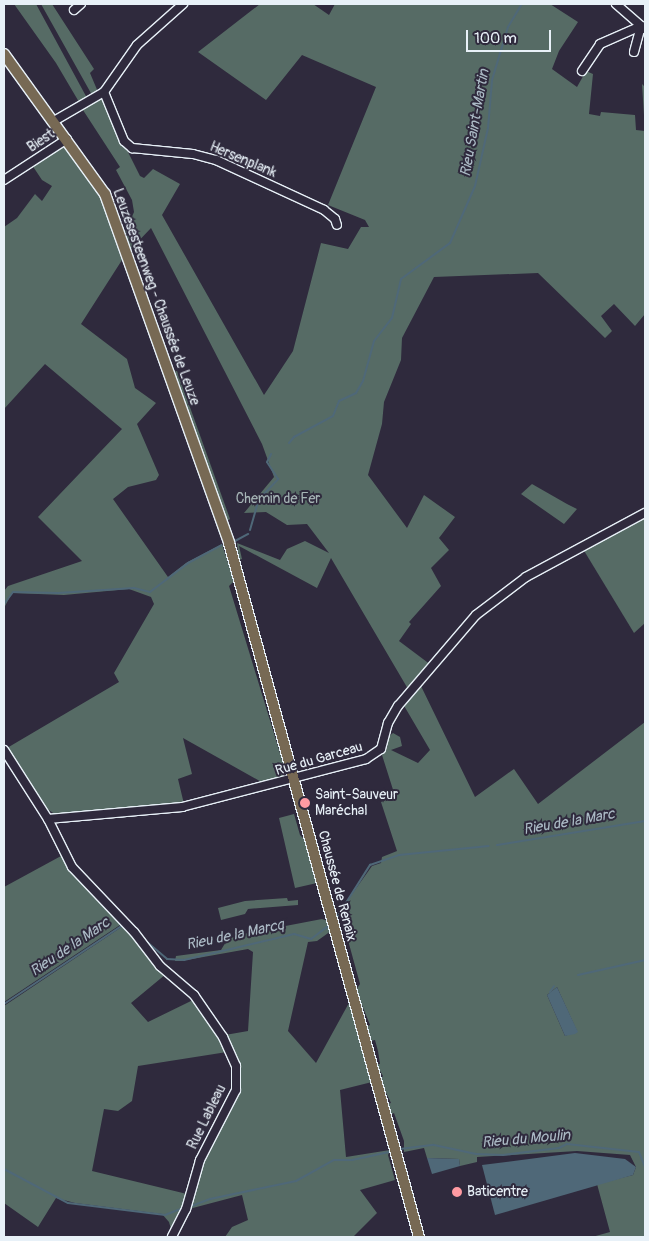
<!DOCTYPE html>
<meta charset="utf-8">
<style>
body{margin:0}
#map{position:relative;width:649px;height:1241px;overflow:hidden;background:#2f2a3d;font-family:Pangolin,sans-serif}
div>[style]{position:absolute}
.green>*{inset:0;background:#566b65}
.water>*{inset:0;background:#4f6878}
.stream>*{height:2px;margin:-1px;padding:0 1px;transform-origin:1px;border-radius:1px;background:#4f6878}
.roads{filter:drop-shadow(1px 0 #e8f1f8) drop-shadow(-1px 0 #e8f1f8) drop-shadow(0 1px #e8f1f8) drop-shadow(0 -1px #e8f1f8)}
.minor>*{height:8px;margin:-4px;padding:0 4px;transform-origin:4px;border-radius:4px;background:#2f2a3d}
.major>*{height:10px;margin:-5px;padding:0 5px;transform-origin:5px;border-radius:5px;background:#776954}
.dots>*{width:14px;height:14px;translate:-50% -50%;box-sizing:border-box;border:2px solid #2f2a3d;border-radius:50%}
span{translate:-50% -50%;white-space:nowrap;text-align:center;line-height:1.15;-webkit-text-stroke:4px #2f2a3d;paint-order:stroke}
.street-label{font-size:14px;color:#e8f1f8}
.park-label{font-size:14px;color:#a6b5b6}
.poi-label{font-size:14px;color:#e8f1f8}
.left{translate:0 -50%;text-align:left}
.water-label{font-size:15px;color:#abbac5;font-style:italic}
.frame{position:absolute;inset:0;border:5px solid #e8f1f8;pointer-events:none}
.scale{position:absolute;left:466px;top:30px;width:85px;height:22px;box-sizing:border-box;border:2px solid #e8f1f8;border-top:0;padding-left:6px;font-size:15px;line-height:18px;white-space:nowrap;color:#e8f1f8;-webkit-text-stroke:4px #2f2a3d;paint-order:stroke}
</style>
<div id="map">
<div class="green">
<div style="clip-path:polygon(14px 4px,36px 4px,87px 98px,79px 102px,56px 63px)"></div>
<div style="clip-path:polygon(41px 4px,52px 4px,94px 69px,90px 73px,98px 92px,92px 95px)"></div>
<div style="clip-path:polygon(260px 4px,313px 4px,329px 15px,335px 4px,550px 4px,578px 22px,559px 51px,552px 69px,577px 87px,586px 71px,593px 74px,589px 114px,600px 116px,601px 112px,635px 115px,636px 130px,645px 131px,642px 84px,645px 87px,645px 314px,635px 326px,614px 304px,601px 316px,612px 331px,605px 338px,538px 273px,434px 277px,402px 338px,401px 360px,384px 402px,382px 424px,368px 475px,407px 528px,424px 495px,455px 517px,439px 538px,449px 550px,431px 568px,441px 586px,409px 622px,411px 624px,399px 641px,431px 665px,408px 689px,331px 558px,317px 588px,239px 546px,242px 559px,239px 560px,237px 543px,280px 560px,287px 549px,305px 541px,329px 553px,307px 524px,287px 525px,266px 512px,244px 513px,274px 477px,262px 444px,151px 228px,131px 249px,125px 232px,134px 212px,132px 200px,116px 170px,120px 167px,81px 107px,100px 96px,140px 176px,144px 178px,153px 169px,180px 184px,162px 215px,264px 395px,293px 351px,321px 243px,348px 249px,361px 227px,369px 227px,365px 220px,328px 205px,376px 87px,302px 55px,266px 100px,198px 52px)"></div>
<div style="clip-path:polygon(65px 144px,101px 199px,122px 260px,81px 324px,127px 359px,135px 388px,156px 403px,137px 424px,159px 475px,156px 480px,128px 487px,113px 499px,168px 577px,186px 563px,222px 544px,234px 581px,229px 586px,287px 776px,265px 784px,183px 738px,192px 774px,178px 779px,184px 804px,58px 816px,44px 807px,4px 745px,7px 748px,119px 682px,114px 673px,154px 604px,151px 597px,129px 589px,64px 595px,12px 593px,4px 608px,4px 591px,8px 586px,82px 561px,38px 517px,122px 429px,45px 364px,4px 409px,4px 227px,17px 218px,35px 194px,42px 201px,52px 186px,42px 180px,32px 165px)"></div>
<div style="clip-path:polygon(177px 371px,230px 519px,227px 521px,173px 372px)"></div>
<div style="clip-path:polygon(532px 484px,567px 504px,577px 509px,564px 524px,521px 494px)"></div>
<div style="clip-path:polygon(645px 516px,645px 623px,634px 633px,583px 549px)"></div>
<div style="clip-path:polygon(evenodd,420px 684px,475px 797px,514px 769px,538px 804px,645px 722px,645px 1237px,592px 1237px,610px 1232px,597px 1184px,633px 1175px,636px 1167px,630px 1155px,577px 1151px,477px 1157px,477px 1162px,460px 1166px,459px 1159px,427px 1158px,424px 1148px,404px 1152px,404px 1141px,394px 1113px,390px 1115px,387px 1104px,391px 1103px,380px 1080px,383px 1076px,376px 1064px,380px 1064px,378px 1051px,375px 1040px,370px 1041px,366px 1027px,370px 1025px,356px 990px,360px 984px,340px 911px,372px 866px,381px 863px,382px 857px,397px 851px,381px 802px,395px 796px,382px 755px,387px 748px,388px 737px,393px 733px,400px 737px,402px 746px,391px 750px,418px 763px,430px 750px,403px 704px,420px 684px,557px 987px,577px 1031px,565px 1036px,547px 995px,557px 987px)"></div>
<div style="clip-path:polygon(294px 814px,300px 835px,306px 841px,317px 883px,295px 888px,279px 818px)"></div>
<div style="clip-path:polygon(61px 856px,69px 868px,123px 923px,4px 1002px,4px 887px)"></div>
<div style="clip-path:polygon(287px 898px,288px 901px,298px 900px,298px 905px,248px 909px,245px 914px,221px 920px,218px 908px,245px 901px)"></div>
<div style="clip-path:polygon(322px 919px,328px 921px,331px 931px,317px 941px,308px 942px,288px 1031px,316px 1063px,350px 1001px,372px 1082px,340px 1090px,346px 1157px,390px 1150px,388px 1155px,395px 1180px,360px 1190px,377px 1213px,353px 1237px,225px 1237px,232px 1227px,248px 1220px,242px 1195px,189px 1209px,201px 1166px,221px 1127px,240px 1081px,225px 1035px,248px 1031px,253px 952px,248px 949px,181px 961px,175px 961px,176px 956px,221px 950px,227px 940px,238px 935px)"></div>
<div style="clip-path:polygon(123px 926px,166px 974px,131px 1003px,148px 1022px,193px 1000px,227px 1052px,138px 1066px,132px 1101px,118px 1111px,104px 1109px,92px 1171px,187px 1194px,194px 1172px,182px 1210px,170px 1237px,166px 1237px,171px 1229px,169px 1222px,162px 1214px,75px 1203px,56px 1198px,38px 1227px,4px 1203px,4px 1006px)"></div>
</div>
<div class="water">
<div style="clip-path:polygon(557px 987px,578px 1032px,575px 1034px,565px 1036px,547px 995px)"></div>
<div style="clip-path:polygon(575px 1153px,625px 1159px,636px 1167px,633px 1175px,495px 1215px,482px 1165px)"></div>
<div style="clip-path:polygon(427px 1158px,459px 1159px,460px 1166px,432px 1174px)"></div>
</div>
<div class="stream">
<div style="left:289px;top:443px;width:8px;rotate:-50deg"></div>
<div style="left:294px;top:437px;width:44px;rotate:-28.3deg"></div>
<div style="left:333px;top:416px;width:16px;rotate:-68deg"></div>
<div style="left:339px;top:401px;width:19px;rotate:-25deg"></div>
<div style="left:356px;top:393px;width:14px;rotate:-60deg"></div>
<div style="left:363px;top:381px;width:41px;rotate:-74.6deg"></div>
<div style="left:374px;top:341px;width:29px;rotate:-52deg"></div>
<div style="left:392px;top:318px;width:40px;rotate:-77deg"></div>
<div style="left:401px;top:279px;width:61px;rotate:-36.3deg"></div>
<div style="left:450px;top:243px;width:62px;rotate:-66.3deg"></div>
<div style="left:475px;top:186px;width:59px;rotate:-77.4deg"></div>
<div style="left:488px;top:128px;width:48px;rotate:-85.2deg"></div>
<div style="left:492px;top:80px;width:55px;rotate:-73.2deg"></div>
<div style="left:508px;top:27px;width:27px;rotate:-59deg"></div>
<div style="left:250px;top:530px;width:32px;rotate:-74deg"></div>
<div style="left:259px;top:499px;width:28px;rotate:-46deg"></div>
<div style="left:278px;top:479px;width:20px;rotate:-123deg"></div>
<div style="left:267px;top:462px;width:9px;rotate:-63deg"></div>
<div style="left:235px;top:541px;width:15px;rotate:-28deg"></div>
<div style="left:4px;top:604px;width:15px;rotate:-53deg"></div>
<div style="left:13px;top:592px;width:45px;rotate:1.3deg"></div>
<div style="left:58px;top:593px;width:76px;rotate:-3.8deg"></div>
<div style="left:134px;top:588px;width:16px;rotate:14deg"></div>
<div style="left:150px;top:592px;width:48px;rotate:-37.3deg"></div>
<div style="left:188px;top:563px;width:38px;rotate:-28deg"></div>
<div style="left:497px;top:845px;width:150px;rotate:-9.2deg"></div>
<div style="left:337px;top:917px;width:62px;rotate:-57.6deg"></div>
<div style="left:370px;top:865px;width:31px;rotate:-19deg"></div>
<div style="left:399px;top:855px;width:90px;rotate:-5.7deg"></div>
<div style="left:147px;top:942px;width:26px;rotate:40deg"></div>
<div style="left:167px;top:959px;width:17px;rotate:3deg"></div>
<div style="left:184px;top:960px;width:113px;rotate:-13.3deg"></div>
<div style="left:294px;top:934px;width:18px;rotate:16deg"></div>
<div style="left:311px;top:939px;width:21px;rotate:-37deg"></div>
<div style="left:578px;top:975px;width:69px;rotate:-12.6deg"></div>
<div style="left:550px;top:992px;width:7px;rotate:-56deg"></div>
<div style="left:4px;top:1004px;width:143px;rotate:-33.6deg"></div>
<div style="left:400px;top:1149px;width:34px;rotate:-7deg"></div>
<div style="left:434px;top:1145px;width:43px;rotate:12.1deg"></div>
<div style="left:476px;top:1154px;width:27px;rotate:2deg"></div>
<div style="left:503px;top:1155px;width:56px;rotate:-7.1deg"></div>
<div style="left:559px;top:1148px;width:9px;rotate:-27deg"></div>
<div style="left:567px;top:1144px;width:72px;rotate:6.3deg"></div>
<div style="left:639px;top:1152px;width:16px;rotate:68deg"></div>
<div style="left:4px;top:1169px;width:72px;rotate:28deg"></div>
<div style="left:68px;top:1203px;width:98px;rotate:7.1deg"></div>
<div style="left:165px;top:1215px;width:19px;rotate:-21deg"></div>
<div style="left:189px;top:1207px;width:22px;rotate:-21deg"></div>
<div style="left:210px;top:1199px;width:88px;rotate:-11.8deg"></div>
<div style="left:296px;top:1181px;width:43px;rotate:-28.9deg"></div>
<div style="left:334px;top:1160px;width:18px"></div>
<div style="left:352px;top:1160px;width:38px;rotate:-12deg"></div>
<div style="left:171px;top:1230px;width:22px;rotate:-63deg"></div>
</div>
<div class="roads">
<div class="minor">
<div style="left:616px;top:4px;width:38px;rotate:41deg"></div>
<div style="left:74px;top:10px;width:9px;rotate:-41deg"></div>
<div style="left:634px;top:52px;width:27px;rotate:-75deg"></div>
<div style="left:582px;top:71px;width:32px;rotate:-56deg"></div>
<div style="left:600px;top:44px;width:45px;rotate:-23.7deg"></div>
<div style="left:104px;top:92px;width:53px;rotate:67.8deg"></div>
<div style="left:124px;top:141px;width:11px;rotate:41deg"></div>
<div style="left:132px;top:148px;width:61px;rotate:5.6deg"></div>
<div style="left:193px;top:154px;width:24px;rotate:15deg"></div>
<div style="left:216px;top:160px;width:119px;rotate:24.8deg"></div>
<div style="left:324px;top:210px;width:14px;rotate:39deg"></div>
<div style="left:335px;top:219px;width:6px;rotate:72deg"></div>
<div style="left:54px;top:121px;width:58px;rotate:-30.1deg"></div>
<div style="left:104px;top:92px;width:57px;rotate:-54.9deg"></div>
<div style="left:137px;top:45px;width:62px;rotate:-41.7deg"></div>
<div style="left:4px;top:180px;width:75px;rotate:-33.1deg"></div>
<div style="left:4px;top:750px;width:82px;rotate:57.5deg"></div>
<div style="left:48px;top:819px;width:135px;rotate:-5.1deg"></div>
<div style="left:182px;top:807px;width:190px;rotate:-14.6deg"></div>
<div style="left:366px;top:759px;width:18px;rotate:-34deg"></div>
<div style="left:381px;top:749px;width:27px;rotate:-75deg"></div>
<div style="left:388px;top:723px;width:20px;rotate:-60deg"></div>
<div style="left:398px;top:706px;width:120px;rotate:-49.4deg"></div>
<div style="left:476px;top:615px;width:63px;rotate:-37.2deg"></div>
<div style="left:526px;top:577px;width:135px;rotate:-28.3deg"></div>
<div style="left:48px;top:819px;width:54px;rotate:63.4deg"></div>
<div style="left:72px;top:867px;width:90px;rotate:46.4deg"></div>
<div style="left:134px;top:932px;width:43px;rotate:52.6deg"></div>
<div style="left:160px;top:966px;width:45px;rotate:40.5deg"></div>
<div style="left:194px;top:995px;width:51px;rotate:55.4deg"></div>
<div style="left:223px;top:1037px;width:32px;rotate:66deg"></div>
<div style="left:236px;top:1066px;width:24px;rotate:90deg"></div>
<div style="left:236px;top:1090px;width:79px;rotate:117.2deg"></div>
<div style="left:200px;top:1160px;width:51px;rotate:105.9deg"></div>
<div style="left:186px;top:1209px;width:31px;rotate:117deg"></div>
</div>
<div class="major">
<div style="left:4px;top:54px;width:173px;rotate:54.2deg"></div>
<div style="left:105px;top:194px;width:370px;rotate:70.4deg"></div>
<div style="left:229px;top:543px;width:720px;rotate:74.69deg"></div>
</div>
</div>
<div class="dots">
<div style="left:305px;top:803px;background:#ff9aa2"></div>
<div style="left:457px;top:1192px;background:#ff9aa2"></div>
</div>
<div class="street-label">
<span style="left:41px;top:141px;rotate:-34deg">Biest</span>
<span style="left:243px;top:160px;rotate:23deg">Hersenplank</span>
<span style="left:156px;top:297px;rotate:70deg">Leuzesesteenweg - Chaussée de Leuze</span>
<span style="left:319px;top:759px;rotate:-16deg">Rue du Garceau</span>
<span style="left:337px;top:886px;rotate:75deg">Chaussée de Renaix</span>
<span style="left:207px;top:1117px;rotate:-64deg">Rue Lableau</span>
</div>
<div class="park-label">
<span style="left:278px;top:499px">Chemin de Fer</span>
</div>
<div class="poi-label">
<span class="left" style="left:315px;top:803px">Saint-Sauveur<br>Maréchal</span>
<span class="left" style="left:467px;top:1192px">Baticentre</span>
</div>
<div class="water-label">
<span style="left:475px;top:123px;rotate:-80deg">Rieu Saint-Martin</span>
<span style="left:569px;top:822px;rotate:-10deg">Rieu de la Marc</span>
<span style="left:235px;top:935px;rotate:-12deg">Rieu de la Marcq</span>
<span style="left:70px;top:947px;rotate:-34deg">Rieu de la Marc</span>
<span style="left:526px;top:1139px;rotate:-5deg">Rieu du Moulin</span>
</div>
<div class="frame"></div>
<div class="scale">100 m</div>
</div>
